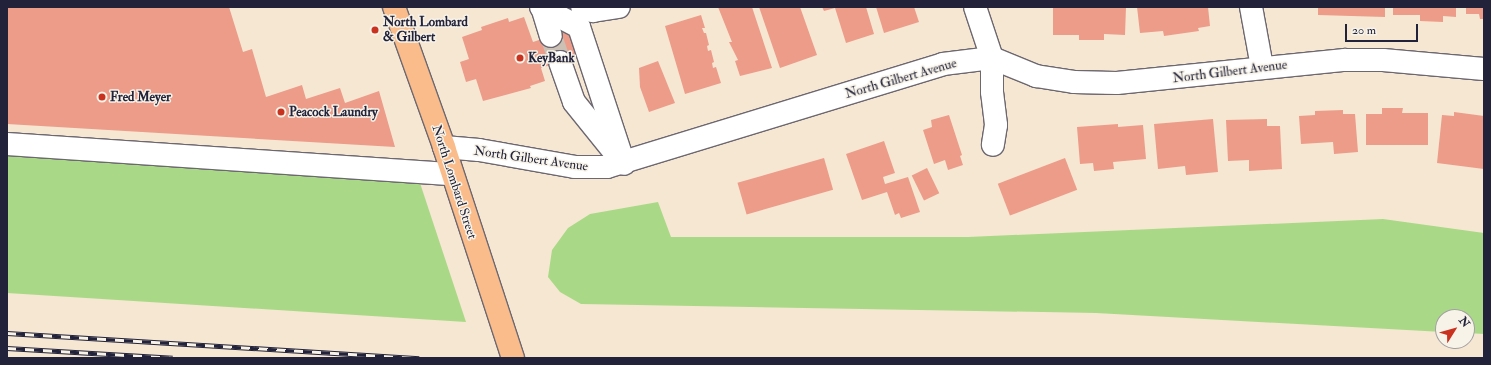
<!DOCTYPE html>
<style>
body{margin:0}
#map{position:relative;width:1491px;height:365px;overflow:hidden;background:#f6e7d3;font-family:"IM FELL Double Pica",serif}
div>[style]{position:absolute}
.green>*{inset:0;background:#a9d986}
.building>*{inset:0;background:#ec9c89;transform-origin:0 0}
.minor-tunnel>*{height:22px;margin-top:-11px;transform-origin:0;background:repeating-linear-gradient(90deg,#ccc0b5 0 22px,transparent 0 33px)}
.roads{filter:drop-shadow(1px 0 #6c6770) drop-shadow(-1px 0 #6c6770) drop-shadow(0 1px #6c6770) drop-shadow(0 -1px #6c6770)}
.minor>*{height:22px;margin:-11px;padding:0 11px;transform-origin:11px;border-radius:11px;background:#fff}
.major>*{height:22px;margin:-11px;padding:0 11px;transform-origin:11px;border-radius:11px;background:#f9bc8a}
.rail>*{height:4.5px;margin-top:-2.25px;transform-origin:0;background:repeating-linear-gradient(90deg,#f7f3e8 0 9px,#22223b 0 18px);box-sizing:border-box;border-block:1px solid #22223b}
.dots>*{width:11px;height:11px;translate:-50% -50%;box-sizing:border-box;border:2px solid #f7f3e8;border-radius:50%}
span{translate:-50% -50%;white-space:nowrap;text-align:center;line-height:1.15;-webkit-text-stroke:3px #f7f3e8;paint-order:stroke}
.poi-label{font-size:13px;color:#22223b;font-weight:700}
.left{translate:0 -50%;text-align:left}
.street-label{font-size:13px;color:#22223b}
.frame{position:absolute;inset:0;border:8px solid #22223b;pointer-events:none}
.north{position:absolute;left:1435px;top:309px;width:40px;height:40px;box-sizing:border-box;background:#f7f3e8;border:1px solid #a29fa3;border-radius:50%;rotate:53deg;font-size:11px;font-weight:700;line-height:16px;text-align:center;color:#22223b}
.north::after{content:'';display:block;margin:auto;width:14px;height:18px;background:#c8321e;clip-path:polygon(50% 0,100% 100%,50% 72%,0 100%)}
.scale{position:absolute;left:1345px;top:24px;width:73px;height:18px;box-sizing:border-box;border:2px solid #22223b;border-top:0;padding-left:5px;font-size:12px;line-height:14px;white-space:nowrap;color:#22223b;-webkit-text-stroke:3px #f7f3e8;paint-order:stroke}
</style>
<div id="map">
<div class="green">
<div style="clip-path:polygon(7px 156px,419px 180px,466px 322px,7px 293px)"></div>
<div style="clip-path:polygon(658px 202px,671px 237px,968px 237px,1383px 219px,1484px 233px,1484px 334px,1467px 333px,1467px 317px,1443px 317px,1443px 332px,1096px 313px,581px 304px,560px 292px,548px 277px,552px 250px,568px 228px,590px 214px)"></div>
</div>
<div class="building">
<div style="clip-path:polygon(7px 7px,229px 7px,243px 52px,252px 49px,266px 97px,302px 85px,306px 99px,340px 88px,345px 103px,379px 91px,395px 147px,7px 124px)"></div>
<div style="clip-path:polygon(718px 7px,752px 7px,772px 68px,740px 76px,735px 61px,738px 60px,729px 42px,732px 42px)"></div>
<div style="clip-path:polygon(759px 7px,800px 7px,817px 55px,780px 68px)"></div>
<div style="clip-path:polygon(822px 7px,866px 7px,874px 34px,846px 43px,835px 8px,824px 11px)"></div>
<div style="clip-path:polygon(876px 7px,914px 7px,919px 22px,884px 33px)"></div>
<div style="clip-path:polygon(1053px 7px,1126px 7px,1125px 35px,1104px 34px,1104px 40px,1079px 40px,1079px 35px,1053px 35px)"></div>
<div style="clip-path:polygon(1137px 7px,1208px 7px,1210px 26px,1198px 28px,1199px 31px,1164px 36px,1163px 31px,1140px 33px)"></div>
<div style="clip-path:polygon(1318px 7px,1385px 7px,1385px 17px,1318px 15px)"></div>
<div style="clip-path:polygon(1393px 7px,1456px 7px,1456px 17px,1443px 16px,1443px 22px,1420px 21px,1420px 15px,1393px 15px)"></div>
<div style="clip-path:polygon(1466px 7px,1484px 7px,1484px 19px,1480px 19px,1479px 14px,1466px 14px)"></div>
<div style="clip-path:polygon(701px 15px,705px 28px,702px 28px,704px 33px,706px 33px,709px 45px,707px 46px,708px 51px,711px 50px,714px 62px,712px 63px,713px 68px,716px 67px,721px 83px,685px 94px,665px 26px)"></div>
<div style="clip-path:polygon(524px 17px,533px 42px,569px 30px,577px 56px,541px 68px,545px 81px,530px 86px,531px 88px,483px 101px,476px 79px,466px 82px,460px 62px,469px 59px,462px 37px,482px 30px,481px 27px,508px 18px,509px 22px)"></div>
<div style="clip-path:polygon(658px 61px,675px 103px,649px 112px,640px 87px,639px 68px)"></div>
<div style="clip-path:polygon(1382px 108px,1403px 108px,1402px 113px,1428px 113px,1428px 145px,1366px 145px,1366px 114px,1382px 114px)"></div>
<div style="clip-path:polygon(1343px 110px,1343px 114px,1355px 114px,1358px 152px,1334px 154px,1333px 142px,1301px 144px,1299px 116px,1315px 115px,1315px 111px)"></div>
<div style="clip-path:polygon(1454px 112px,1484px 116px,1484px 169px,1437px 163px,1442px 115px,1454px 116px)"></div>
<div style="clip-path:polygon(949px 115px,962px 155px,960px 156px,963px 165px,948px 170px,945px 160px,934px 164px,923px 130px,932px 127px,931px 120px)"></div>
<div style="clip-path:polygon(1213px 119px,1218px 172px,1186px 175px,1185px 166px,1158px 169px,1154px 124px)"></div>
<div style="clip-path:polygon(1267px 119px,1267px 126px,1280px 126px,1282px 169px,1249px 171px,1249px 160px,1228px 161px,1226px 120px)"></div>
<div style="clip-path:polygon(1118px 124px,1118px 127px,1143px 125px,1146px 159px,1113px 162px,1114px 169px,1094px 171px,1093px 163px,1080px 164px,1077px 127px)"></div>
<div style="clip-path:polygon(884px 141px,895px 173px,883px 177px,885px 184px,908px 177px,920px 212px,901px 218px,899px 213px,895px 215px,887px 192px,862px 200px,846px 154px)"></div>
<div style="left:824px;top:158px;width:33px;height:90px;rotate:74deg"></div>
<div style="left:1065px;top:158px;width:34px;height:72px;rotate:69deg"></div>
<div style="left:927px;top:168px;width:28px;height:17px;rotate:64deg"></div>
</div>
<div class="minor-tunnel">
<div style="left:551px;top:36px;width:28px;rotate:71deg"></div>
</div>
<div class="roads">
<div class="minor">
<div style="left:541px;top:7px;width:43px;rotate:27.8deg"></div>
<div style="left:579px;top:27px;width:144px;rotate:71.8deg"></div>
<div style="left:542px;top:7px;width:30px;rotate:73deg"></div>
<div style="left:582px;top:7px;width:12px;rotate:20deg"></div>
<div style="left:593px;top:11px;width:26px;rotate:-9deg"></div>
<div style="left:975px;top:7px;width:54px;rotate:71.6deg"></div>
<div style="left:992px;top:58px;width:34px;rotate:90deg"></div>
<div style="left:992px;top:92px;width:33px;rotate:83deg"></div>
<div style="left:996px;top:125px;width:20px;rotate:99deg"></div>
<div style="left:1251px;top:7px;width:61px;rotate:79.6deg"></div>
<div style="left:560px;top:62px;width:42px;rotate:70.7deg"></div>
<div style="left:574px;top:102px;width:65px;rotate:51.2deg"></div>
<div style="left:7px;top:144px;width:446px;rotate:3.9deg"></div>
<div style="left:444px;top:147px;width:35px;rotate:5deg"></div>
<div style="left:479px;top:150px;width:97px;rotate:10deg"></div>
<div style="left:575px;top:167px;width:32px"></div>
<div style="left:607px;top:167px;width:351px;rotate:-17deg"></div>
<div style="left:943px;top:64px;width:49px;rotate:-7deg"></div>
<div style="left:992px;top:58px;width:48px;rotate:22.2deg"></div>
<div style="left:1036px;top:76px;width:38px;rotate:9deg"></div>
<div style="left:1074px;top:82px;width:43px;rotate:1.3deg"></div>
<div style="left:1117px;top:83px;width:229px;rotate:-5.8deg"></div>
<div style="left:1345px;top:60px;width:38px"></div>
<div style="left:1383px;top:60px;width:101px;rotate:5.1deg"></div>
</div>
<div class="major">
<div style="left:394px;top:7px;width:149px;rotate:70.3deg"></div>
<div style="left:444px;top:147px;width:222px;rotate:71.9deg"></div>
</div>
</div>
<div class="rail">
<div style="left:7px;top:333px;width:413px;rotate:3.5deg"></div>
<div style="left:7px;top:348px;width:166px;rotate:3.4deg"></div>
</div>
<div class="dots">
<div style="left:375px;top:30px;background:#c8321e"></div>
<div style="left:520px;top:58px;background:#c8321e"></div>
<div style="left:102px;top:97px;background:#c8321e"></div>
<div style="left:281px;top:112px;background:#c8321e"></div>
</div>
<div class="poi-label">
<span class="left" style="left:383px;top:30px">North Lombard<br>&amp; Gilbert</span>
<span class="left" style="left:528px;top:58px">KeyBank</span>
<span class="left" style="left:110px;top:97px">Fred Meyer</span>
<span class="left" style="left:289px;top:112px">Peacock Laundry</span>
</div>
<div class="street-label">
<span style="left:1230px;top:72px;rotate:-7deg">North Gilbert Avenue</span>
<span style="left:901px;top:79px;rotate:-16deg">North Gilbert Avenue</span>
<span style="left:531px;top:159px;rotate:8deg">North Gilbert Avenue</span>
<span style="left:454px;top:182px;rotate:72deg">North Lombard Street</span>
</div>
<div class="frame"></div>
<div class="north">N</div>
<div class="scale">20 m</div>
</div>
